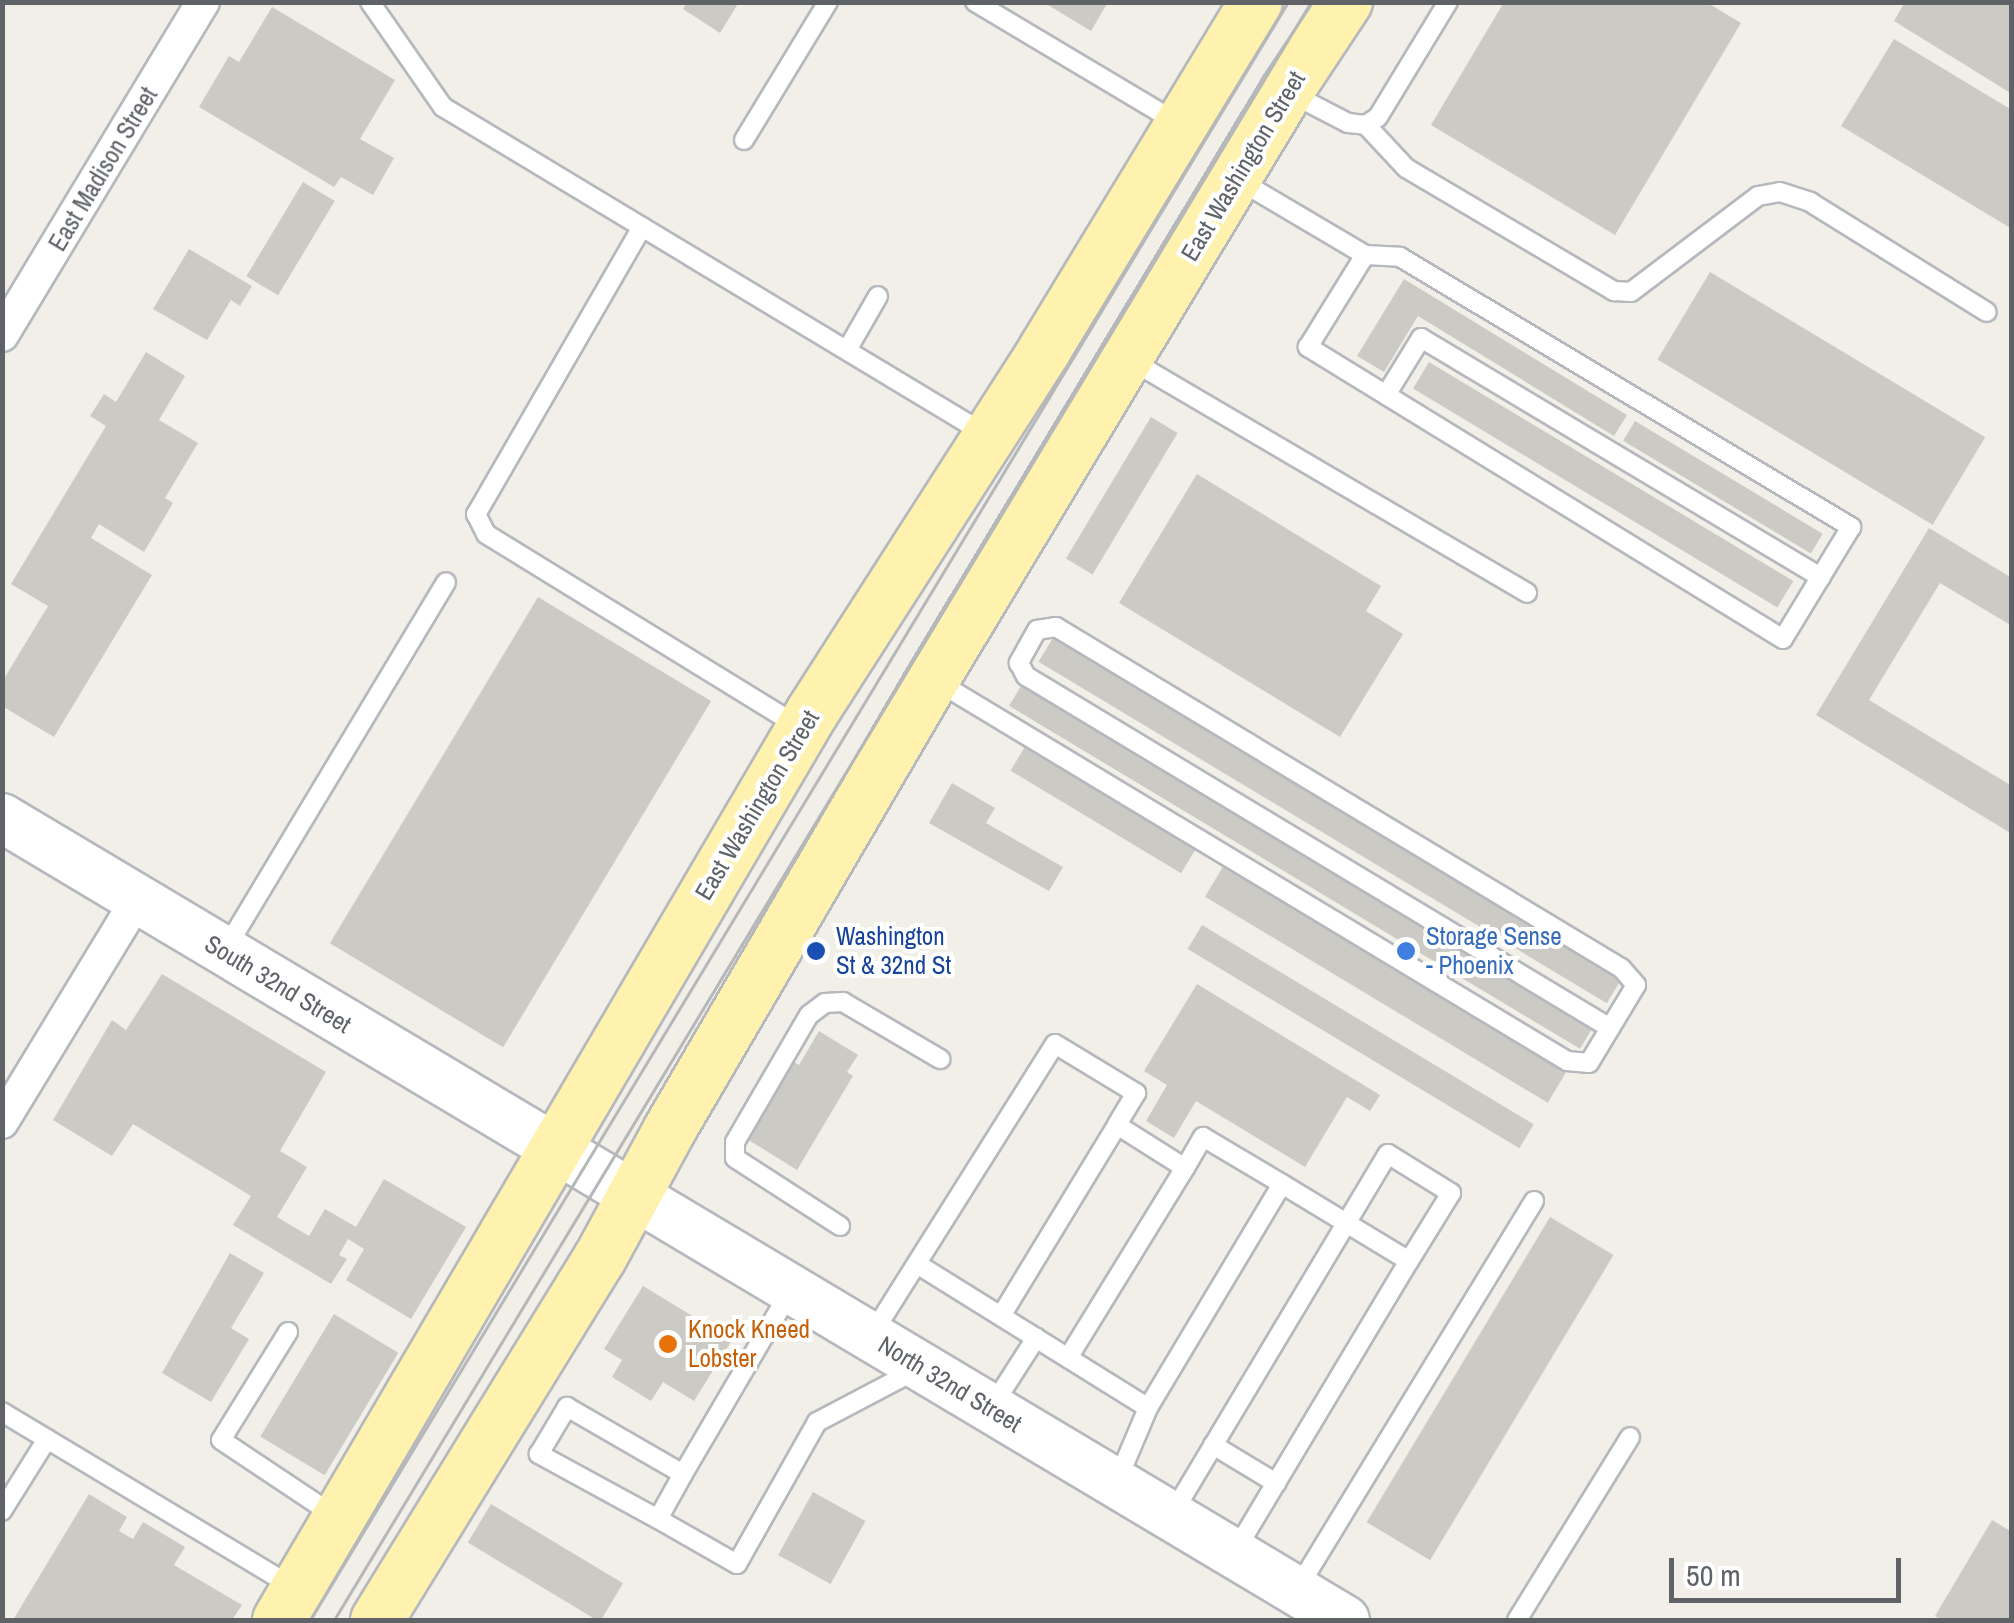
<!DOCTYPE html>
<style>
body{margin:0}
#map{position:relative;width:2014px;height:1623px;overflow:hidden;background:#f1efe8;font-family:"Archivo Narrow",sans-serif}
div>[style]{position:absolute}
.building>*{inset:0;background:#cccac5;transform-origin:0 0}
.roads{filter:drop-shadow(2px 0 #b5b8bc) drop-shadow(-2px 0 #b5b8bc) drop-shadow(0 2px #b5b8bc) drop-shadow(0 -2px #b5b8bc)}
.lane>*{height:18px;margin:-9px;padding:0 9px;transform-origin:9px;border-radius:9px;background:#fff}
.street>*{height:32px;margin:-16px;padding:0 16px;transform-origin:16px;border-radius:16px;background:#fff}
.secondary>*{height:48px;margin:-24px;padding:0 24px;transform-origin:24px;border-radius:24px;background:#fff}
.primary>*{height:52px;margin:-26px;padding:0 26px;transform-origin:26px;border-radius:26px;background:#fff2af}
.tram>*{height:2.5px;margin:-1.25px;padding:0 1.25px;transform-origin:1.25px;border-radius:1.25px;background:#b6b7b8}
.dots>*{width:28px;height:28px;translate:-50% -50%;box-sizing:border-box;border:5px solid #fff;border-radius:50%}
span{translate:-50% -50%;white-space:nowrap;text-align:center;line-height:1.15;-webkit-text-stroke:8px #fff;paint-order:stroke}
.street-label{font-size:25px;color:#5f6368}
.transit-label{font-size:25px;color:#164399}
.left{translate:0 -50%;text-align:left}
.shop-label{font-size:25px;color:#366cbe}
.food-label{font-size:25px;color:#c56008}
.frame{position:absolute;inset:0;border:5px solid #5f6368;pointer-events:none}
.scale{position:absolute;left:1669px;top:1558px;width:232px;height:45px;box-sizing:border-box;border:5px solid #5f6368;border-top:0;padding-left:12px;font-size:30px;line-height:35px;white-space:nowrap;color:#5f6368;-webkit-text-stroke:8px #fff;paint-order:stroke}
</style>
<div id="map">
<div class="building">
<div style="clip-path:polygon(687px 2px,739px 2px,720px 33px,683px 9px)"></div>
<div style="clip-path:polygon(1043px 2px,1108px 2px,1091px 31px)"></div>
<div style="clip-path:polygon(1504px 2px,1706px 2px,1741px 23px,1615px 235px,1431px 125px)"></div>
<div style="clip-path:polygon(1905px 2px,2012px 2px,2012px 94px,1894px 21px)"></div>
<div style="clip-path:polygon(272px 7px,395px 80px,360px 139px,394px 158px,373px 195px,341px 177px,334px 187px,199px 107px,229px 56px,239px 62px)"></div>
<div style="clip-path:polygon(1894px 39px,2012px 110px,2012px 229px,1841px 126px)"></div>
<div style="left:303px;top:182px;width:37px;height:110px;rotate:31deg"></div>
<div style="clip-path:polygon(189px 249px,252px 286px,240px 306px,231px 300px,207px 340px,153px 309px)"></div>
<div style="left:1710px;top:272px;width:321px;height:102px;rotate:31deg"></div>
<div style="clip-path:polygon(1404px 279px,1627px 415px,1614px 436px,1418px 316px,1384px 372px,1357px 356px)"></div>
<div style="clip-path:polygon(146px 352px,185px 376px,159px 420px,198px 443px,165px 498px,173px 503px,144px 552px,99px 524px,91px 538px,152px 575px,54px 737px,2px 706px,2px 682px,48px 606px,11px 584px,106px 426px,90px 416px,104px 394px,116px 402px)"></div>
<div style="left:1429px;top:362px;width:425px;height:31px;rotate:31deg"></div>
<div style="left:1151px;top:417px;width:31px;height:165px;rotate:31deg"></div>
<div style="left:1635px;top:421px;width:219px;height:23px;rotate:31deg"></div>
<div style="clip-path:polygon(1197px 474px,1381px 586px,1366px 611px,1403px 634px,1340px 737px,1119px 603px)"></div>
<div style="clip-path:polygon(1929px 528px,2012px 578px,2012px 626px,1940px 583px,1869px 700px,2012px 786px,2012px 834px,1816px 715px)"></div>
<div style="left:538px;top:597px;width:202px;height:404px;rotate:31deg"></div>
<div style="left:1054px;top:636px;width:663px;height:30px;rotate:31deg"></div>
<div style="left:1024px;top:681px;width:666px;height:29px;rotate:31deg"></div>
<div style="left:1026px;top:745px;width:199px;height:30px;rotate:31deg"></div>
<div style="clip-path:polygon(952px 783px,995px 808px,986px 823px,1063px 867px,1049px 891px,929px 823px)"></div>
<div style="left:1224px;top:865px;width:400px;height:37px;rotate:31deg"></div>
<div style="left:1202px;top:925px;width:387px;height:28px;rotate:31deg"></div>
<div style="clip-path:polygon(162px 974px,326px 1072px,280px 1151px,307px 1167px,277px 1217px,309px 1236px,325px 1209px,356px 1227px,384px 1179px,466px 1227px,411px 1319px,346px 1280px,364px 1249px,348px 1239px,339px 1255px,347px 1259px,331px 1284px,233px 1225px,251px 1196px,133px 1124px,112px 1156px,53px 1120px,112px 1020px,126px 1030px)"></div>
<div style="clip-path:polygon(1197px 984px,1380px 1095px,1370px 1111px,1347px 1097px,1305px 1167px,1196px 1101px,1174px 1138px,1146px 1121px,1167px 1085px,1144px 1071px)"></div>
<div style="clip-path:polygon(819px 1031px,858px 1055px,847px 1072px,853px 1076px,797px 1170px,747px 1139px,794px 1062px,799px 1065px)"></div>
<div style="left:1550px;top:1217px;width:74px;height:356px;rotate:31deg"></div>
<div style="clip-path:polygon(230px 1253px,264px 1273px,231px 1328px,249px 1339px,211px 1402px,162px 1373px)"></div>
<div style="clip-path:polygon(643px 1286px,732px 1340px,694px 1401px,663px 1382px,651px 1401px,612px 1377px,622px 1360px,604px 1349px)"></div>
<div style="left:334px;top:1314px;width:75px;height:143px;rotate:31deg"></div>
<div style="left:813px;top:1492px;width:60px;height:72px;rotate:29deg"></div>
<div style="clip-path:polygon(89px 1494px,127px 1517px,119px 1531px,133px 1539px,143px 1522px,185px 1547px,174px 1565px,242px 1605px,232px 1620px,13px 1620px)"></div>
<div style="left:491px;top:1504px;width:154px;height:45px;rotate:31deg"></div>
<div style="clip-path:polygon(1992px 1520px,2012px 1532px,2012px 1620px,1942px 1620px,1935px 1616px)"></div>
</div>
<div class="roads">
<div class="lane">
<div style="left:370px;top:2px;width:128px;rotate:55.2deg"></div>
<div style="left:443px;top:107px;width:633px;rotate:31.1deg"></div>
<div style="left:975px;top:2px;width:234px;rotate:30.8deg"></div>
<div style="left:1292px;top:94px;width:63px;rotate:27.4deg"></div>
<div style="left:1348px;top:123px;width:18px;rotate:6deg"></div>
<div style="left:1366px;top:125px;width:14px;rotate:-34deg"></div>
<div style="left:1378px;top:117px;width:135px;rotate:-58.7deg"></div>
<div style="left:1366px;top:125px;width:59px;rotate:47.1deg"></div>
<div style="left:1406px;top:168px;width:242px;rotate:30.6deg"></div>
<div style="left:1614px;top:291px;width:17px;rotate:3deg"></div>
<div style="left:1631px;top:292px;width:159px;rotate:-37.1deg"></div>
<div style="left:1758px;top:196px;width:22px;rotate:-10deg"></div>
<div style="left:1780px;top:192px;width:32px;rotate:18deg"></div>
<div style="left:1810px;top:202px;width:208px;rotate:31.9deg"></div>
<div style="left:744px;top:140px;width:162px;rotate:-58.7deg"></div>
<div style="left:1240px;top:181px;width:145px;rotate:30.6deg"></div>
<div style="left:1365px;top:255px;width:35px;rotate:3deg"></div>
<div style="left:1400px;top:257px;width:526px;rotate:30.91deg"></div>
<div style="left:1851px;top:527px;width:131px;rotate:121.3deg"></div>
<div style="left:1783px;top:639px;width:558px;rotate:-148.42deg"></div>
<div style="left:1308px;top:347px;width:108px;rotate:-58.2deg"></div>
<div style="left:642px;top:227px;width:332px;rotate:120deg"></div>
<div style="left:476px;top:514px;width:22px;rotate:63deg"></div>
<div style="left:486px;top:534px;width:366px;rotate:31.6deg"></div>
<div style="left:847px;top:350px;width:62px;rotate:-60.1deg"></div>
<div style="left:1132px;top:361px;width:458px;rotate:30.4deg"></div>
<div style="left:1386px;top:395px;width:67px;rotate:-58.4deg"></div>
<div style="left:1421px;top:338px;width:466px;rotate:30.9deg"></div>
<div style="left:938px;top:682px;width:734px;rotate:31.07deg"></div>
<div style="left:1567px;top:1061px;width:22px;rotate:5deg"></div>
<div style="left:1589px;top:1063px;width:91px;rotate:-58.9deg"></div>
<div style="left:1636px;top:985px;width:23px;rotate:-131deg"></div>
<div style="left:1621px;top:968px;width:660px;rotate:-148.89deg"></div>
<div style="left:1056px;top:627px;width:19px;rotate:171deg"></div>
<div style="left:1037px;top:630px;width:38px;rotate:119deg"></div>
<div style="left:1019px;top:663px;width:15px;rotate:62deg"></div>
<div style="left:1026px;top:676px;width:682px;rotate:31.08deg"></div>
<div style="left:225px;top:950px;width:429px;rotate:-59deg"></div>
<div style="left:840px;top:1226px;width:125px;rotate:-147.1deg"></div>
<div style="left:735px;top:1158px;width:16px;rotate:-90deg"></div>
<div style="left:735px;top:1142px;width:147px;rotate:-59.8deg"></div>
<div style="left:809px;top:1015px;width:20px;rotate:-37deg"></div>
<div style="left:825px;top:1003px;width:18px;rotate:-3deg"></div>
<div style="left:843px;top:1002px;width:113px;rotate:30.4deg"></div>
<div style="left:917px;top:1264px;width:272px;rotate:31.9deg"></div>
<div style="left:1001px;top:1316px;width:223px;rotate:-58.7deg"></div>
<div style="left:288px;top:1332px;width:127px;rotate:121.8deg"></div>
<div style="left:221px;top:1440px;width:137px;rotate:33.7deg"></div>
<div style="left:871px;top:1336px;width:345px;rotate:-57.8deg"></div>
<div style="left:1055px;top:1044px;width:95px;rotate:31.2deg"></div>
<div style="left:1136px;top:1093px;width:37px;rotate:121deg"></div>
<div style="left:1117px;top:1125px;width:80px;rotate:32.3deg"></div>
<div style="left:1185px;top:1168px;width:36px;rotate:-60deg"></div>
<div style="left:1203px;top:1137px;width:92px;rotate:30.7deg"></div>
<div style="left:1282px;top:1184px;width:261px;rotate:120.9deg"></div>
<div style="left:1148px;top:1408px;width:79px;rotate:113deg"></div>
<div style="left:1068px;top:1358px;width:223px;rotate:-58.4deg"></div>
<div style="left:993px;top:1405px;width:80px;rotate:-57.3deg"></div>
<div style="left:2px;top:1412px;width:340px;rotate:31deg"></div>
<div style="left:1213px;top:1445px;width:74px;rotate:31.1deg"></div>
<div style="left:683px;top:1474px;width:51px;rotate:119.1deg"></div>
<div style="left:658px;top:1519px;width:91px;rotate:29.7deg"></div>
<div style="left:737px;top:1564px;width:163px;rotate:-60.6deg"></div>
<div style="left:817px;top:1422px;width:114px;rotate:-27.7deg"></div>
<div style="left:2px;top:1511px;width:85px;rotate:-58deg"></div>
<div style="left:1171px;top:1516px;width:422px;rotate:-59.1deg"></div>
<div style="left:1388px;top:1154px;width:74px;rotate:31.8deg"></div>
<div style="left:1451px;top:1193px;width:80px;rotate:121.7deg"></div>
<div style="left:658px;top:1519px;width:136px;rotate:-151.4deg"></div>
<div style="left:539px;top:1454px;width:55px;rotate:-59.2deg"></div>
<div style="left:567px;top:1407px;width:134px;rotate:30deg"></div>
<div style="left:683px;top:1474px;width:213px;rotate:-59.6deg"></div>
<div style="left:1234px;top:1553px;width:340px;rotate:-59.1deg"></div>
<div style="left:1409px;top:1261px;width:149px;rotate:-148.8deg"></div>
<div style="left:1296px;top:1591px;width:457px;rotate:-58.6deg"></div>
<div style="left:1517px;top:1620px;width:215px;rotate:-58.3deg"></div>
</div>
<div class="street">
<div style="left:2px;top:335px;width:389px;rotate:-58.9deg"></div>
<div style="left:2px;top:1122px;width:260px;rotate:-58.7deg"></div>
</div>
<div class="secondary">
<div style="left:2px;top:818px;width:1564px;rotate:30.84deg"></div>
</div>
<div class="primary">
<div style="left:279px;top:1620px;width:1054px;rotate:-59.57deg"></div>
<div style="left:813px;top:711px;width:430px;rotate:-57.3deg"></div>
<div style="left:1045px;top:349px;width:406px;rotate:-58.7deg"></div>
<div style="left:377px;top:1620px;width:425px;rotate:-58.4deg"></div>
<div style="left:600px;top:1258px;width:147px;rotate:-61.5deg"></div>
<div style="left:670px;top:1129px;width:521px;rotate:-59.7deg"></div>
<div style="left:933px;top:679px;width:686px;rotate:-58.95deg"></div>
<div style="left:1287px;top:91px;width:107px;rotate:-56.5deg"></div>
</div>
</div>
<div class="tram">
<div style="left:310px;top:1620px;width:1891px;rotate:-58.85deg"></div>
<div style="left:334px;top:1620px;width:1890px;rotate:-58.88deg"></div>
</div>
<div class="dots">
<div style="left:816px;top:951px;background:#1a4fb4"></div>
<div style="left:1406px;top:951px;background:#3f7fe0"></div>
<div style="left:668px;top:1344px;background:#e8710a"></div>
</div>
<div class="street-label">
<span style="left:1243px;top:166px;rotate:-59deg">East Washington Street</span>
<span style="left:103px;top:169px;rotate:-59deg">East Madison Street</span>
<span style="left:757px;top:805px;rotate:-59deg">East Washington Street</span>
<span style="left:278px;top:984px;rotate:31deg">South 32nd Street</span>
<span style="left:950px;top:1384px;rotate:31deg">North 32nd Street</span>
</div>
<div class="transit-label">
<span class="left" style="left:836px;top:951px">Washington<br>St &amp; 32nd St</span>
</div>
<div class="shop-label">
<span class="left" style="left:1426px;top:951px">Storage Sense<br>- Phoenix</span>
</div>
<div class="food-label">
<span class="left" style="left:688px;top:1344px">Knock Kneed<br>Lobster</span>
</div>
<div class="frame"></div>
<div class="scale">50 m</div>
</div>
